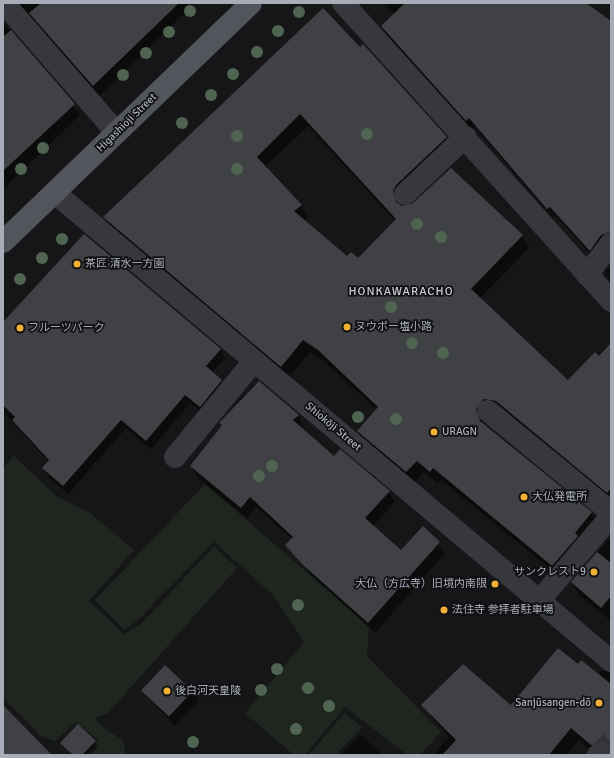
<!DOCTYPE html>
<meta charset="utf-8">
<style>
body{margin:0}
#map{position:relative;width:614px;height:758px;overflow:hidden;background:#161618;font-family:Signika,"Noto Sans JP",sans-serif}
div>[style]{position:absolute}
.green>*{inset:0;background:#1e261f}
.shadow>*{inset:0;background:#0007}
.building>*{inset:0;background:#404145;transform-origin:0 0}
.minor-tunnel>*{height:22px;margin-top:-11px;transform-origin:0;background:repeating-linear-gradient(90deg,#333438 0 22px,transparent 0 33px)}
.minor>*{height:22px;margin:-11px;padding:0 11px;transform-origin:11px;border-radius:11px;background:#37383d}
.major>*{height:22px;margin:-11px;padding:0 11px;transform-origin:11px;border-radius:11px;background:#53555c}
.trees>*{width:12px;height:12px;margin:-6px;border-radius:50%;background:#506452}
.dots>*{width:11px;height:11px;translate:-50% -50%;box-sizing:border-box;border:2px solid #111113;border-radius:50%}
span{translate:-50% -50%;white-space:nowrap;text-align:center;line-height:1.15;-webkit-text-stroke:3.5px #111113;paint-order:stroke}
.street-label{font-size:11px;color:#a8adb8}
.poi-label{font-size:11px;color:#a8adb8}
.left{translate:0 -50%;text-align:left}
.right{translate:-100% -50%;text-align:right}
.neighbourhood-label{font-size:12px;color:#c9ccd4;letter-spacing:1px}
.frame{position:absolute;inset:0;border:4px solid #a8adb8;pointer-events:none}
</style>
<div id="map">
<div class="green">
<div style="clip-path:polygon(13px 455px,57px 497px,89px 512px,134px 550px,89px 601px,124px 634px,142px 623px,214px 546px,237px 568px,107px 714px,95px 717px,100px 725px,123px 741px,126px 755px,87px 755px,98px 740px,76px 722px,55px 741px,41px 736px,3px 698px,3px 470px)"></div>
<div style="clip-path:polygon(205px 484px,369px 626px,367px 656px,441px 732px,420px 755px,408px 755px,345px 707px,305px 755px,294px 755px,245px 713px,304px 642px,274px 596px,214px 542px,137px 621px,124px 630px,95px 600px)"></div>
<div style="clip-path:polygon(344px 713px,362px 727px,335px 755px,309px 755px)"></div>
</div>
<div class="shadow">
<div style="clip-path:polygon(17px 3px,195px 3px,99px 96px)"></div>
<div style="clip-path:polygon(384px 3px,586px 3px,611px 22px,611px 241px,595px 259px,555px 215px,553px 218px,475px 127px,472px 130px,387px 36px,382px 26px,395px 14px)"></div>
<div style="clip-path:polygon(evenodd,323px 9px,446px 138px,453px 150px,403px 198px,400px 206px,522px 236px,529px 248px,480px 298px,568px 381px,599px 357px,611px 360px,611px 501px,485px 415px,482px 422px,594px 516px,602px 528px,560px 577px,441px 480px,437px 483px,424px 472px,414px 484px,365px 443px,358px 431px,377px 410px,326px 363px,310px 352px,288px 378px,112px 230px,105px 218px,323px 9px,308px 126px,395px 221px,358px 260px,347px 257px,304px 221px,308px 218px,301px 206px,265px 167px,308px 126px)"></div>
<div style="clip-path:polygon(3px 22px,80px 115px,3px 189px)"></div>
<div style="clip-path:polygon(611px 265px,611px 282px,605px 273px)"></div>
<div style="clip-path:polygon(3px 324px,220px 350px,225px 358px,212px 372px,226px 389px,205px 415px,190px 403px,151px 449px,126px 428px,68px 494px,48px 477px,43px 468px,49px 462px,3px 412px)"></div>
<div style="clip-path:polygon(242px 397px,298px 415px,304px 426px,301px 429px,334px 457px,389px 492px,395px 502px,373px 526px,401px 551px,423px 528px,445px 553px,375px 633px,311px 575px,286px 545px,292px 539px,256px 507px,247px 518px,197px 477px,191px 466px)"></div>
<div style="clip-path:polygon(611px 537px,611px 621px,579px 595px,572px 583px)"></div>
<div style="clip-path:polygon(578px 666px,598px 675px,602px 670px,611px 673px,611px 754px,597px 755px,579px 740px,566px 755px,433px 755px,449px 737px,422px 705px,511px 706px)"></div>
<div style="clip-path:polygon(143px 691px,192px 691px,198px 702px,175px 726px)"></div>
<div style="clip-path:polygon(360px 734px,383px 755px,341px 755px)"></div>
<div style="clip-path:polygon(95px 742px,98px 747px,91px 755px,72px 755px,62px 743px)"></div>
</div>
<div class="building">
<div style="clip-path:polygon(41px 3px,179px 3px,93px 86px,29px 13px)"></div>
<div style="clip-path:polygon(405px 3px,586px 3px,611px 21px,611px 231px,601px 235px,590px 251px,550px 207px,547px 209px,469px 118px,466px 121px,381px 26px)"></div>
<div style="clip-path:polygon(evenodd,323px 8px,360px 47px,363px 44px,447px 137px,396px 185px,393px 191px,396px 202px,402px 206px,413px 203px,451px 168px,523px 235px,471px 289px,568px 380px,595px 352px,599px 356px,611px 343px,611px 488px,607px 493px,496px 401px,484px 399px,476px 409px,480px 421px,592px 512px,575px 533px,578px 536px,552px 566px,433px 468px,430px 472px,417px 461px,406px 472px,357px 431px,378px 407px,318px 350px,303px 340px,281px 367px,103px 217px,323px 8px,300px 114px,396px 219px,358px 258px,351px 252px,347px 256px,294px 211px,302px 205px,257px 157px,300px 114px)"></div>
<div style="clip-path:polygon(11px 30px,75px 104px,3px 171px,3px 37px)"></div>
<div style="clip-path:polygon(84px 234px,221px 349px,206px 366px,222px 380px,200px 407px,185px 395px,146px 441px,121px 420px,63px 486px,42px 468px,49px 460px,12px 420px,15px 417px,3px 405px,3px 322px)"></div>
<div style="clip-path:polygon(259px 381px,299px 415px,293px 420px,334px 456px,340px 449px,390px 491px,365px 518px,401px 550px,423px 526px,440px 542px,368px 623px,303px 565px,285px 545px,293px 537px,250px 497px,241px 508px,190px 466px,222px 425px,219px 423px)"></div>
<div style="clip-path:polygon(597px 552px,611px 563px,611px 596px,601px 608px,571px 582px)"></div>
<div style="clip-path:polygon(558px 648px,578px 664px,581px 660px,611px 684px,611px 748px,603px 741px,591px 745px,571px 728px,549px 755px,442px 755px,456px 740px,421px 705px,463px 664px,511px 705px)"></div>
<div style="left:165px;top:665px;width:38px;height:35px;rotate:43deg"></div>
<div style="clip-path:polygon(3px 705px,52px 755px,3px 755px)"></div>
<div style="clip-path:polygon(78px 724px,96px 741px,82px 755px,73px 755px,60px 743px)"></div>
</div>
<div class="minor-tunnel">
<div style="left:600px;top:753px;width:16px;rotate:-45deg"></div>
</div>
<div class="minor">
<div style="left:4px;top:3px;width:172px;rotate:49deg"></div>
<div style="left:343px;top:3px;width:401px;rotate:48deg"></div>
<div style="left:55px;top:193px;width:727px;rotate:40.09deg"></div>
<div style="left:405px;top:194px;width:83px;rotate:-43.5deg"></div>
<div style="left:587px;top:275px;width:40px;rotate:-53deg"></div>
<div style="left:488px;top:411px;width:159px;rotate:39.4deg"></div>
<div style="left:175px;top:457px;width:124px;rotate:-50.5deg"></div>
<div style="left:539px;top:601px;width:111px;rotate:-49.7deg"></div>
<div style="left:598px;top:755px;width:3px;rotate:-45deg"></div>
</div>
<div class="major">
<div style="left:3px;top:242px;width:344px;rotate:-43.9deg"></div>
</div>
<div class="trees">
<div style="left:190px;top:11px"></div>
<div style="left:299px;top:12px"></div>
<div style="left:278px;top:31px"></div>
<div style="left:169px;top:32px"></div>
<div style="left:257px;top:52px"></div>
<div style="left:146px;top:53px"></div>
<div style="left:233px;top:74px"></div>
<div style="left:123px;top:75px"></div>
<div style="left:211px;top:95px"></div>
<div style="left:182px;top:123px"></div>
<div style="left:367px;top:134px"></div>
<div style="left:237px;top:136px"></div>
<div style="left:43px;top:148px"></div>
<div style="left:21px;top:169px"></div>
<div style="left:237px;top:169px"></div>
<div style="left:417px;top:224px"></div>
<div style="left:441px;top:237px"></div>
<div style="left:62px;top:239px"></div>
<div style="left:42px;top:258px"></div>
<div style="left:20px;top:279px"></div>
<div style="left:391px;top:307px"></div>
<div style="left:412px;top:343px"></div>
<div style="left:443px;top:353px"></div>
<div style="left:358px;top:417px"></div>
<div style="left:396px;top:419px"></div>
<div style="left:272px;top:466px"></div>
<div style="left:259px;top:476px"></div>
<div style="left:298px;top:605px"></div>
<div style="left:277px;top:669px"></div>
<div style="left:308px;top:688px"></div>
<div style="left:261px;top:690px"></div>
<div style="left:329px;top:706px"></div>
<div style="left:296px;top:729px"></div>
<div style="left:193px;top:742px"></div>
</div>
<div class="dots">
<div style="left:77px;top:264px;background:#f2b134"></div>
<div style="left:347px;top:327px;background:#f2b134"></div>
<div style="left:20px;top:328px;background:#f2b134"></div>
<div style="left:434px;top:432px;background:#f2b134"></div>
<div style="left:524px;top:497px;background:#f2b134"></div>
<div style="left:594px;top:572px;background:#f2b134"></div>
<div style="left:495px;top:584px;background:#f2b134"></div>
<div style="left:444px;top:610px;background:#f2b134"></div>
<div style="left:167px;top:691px;background:#f2b134"></div>
<div style="left:599px;top:703px;background:#f2b134"></div>
</div>
<div class="street-label">
<span style="left:127px;top:123px;rotate:-44deg">Higashioji Street</span>
<span style="left:333px;top:427px;rotate:40deg">Shiokōji Street</span>
</div>
<div class="poi-label">
<span class="left" style="left:85px;top:264px">茶匠 清水一方園</span>
<span class="left" style="left:355px;top:327px">ヌウボー塩小路</span>
<span class="left" style="left:28px;top:328px">フルーツパーク</span>
<span class="left" style="left:442px;top:432px">URAGN</span>
<span class="left" style="left:532px;top:497px">大仏発電所</span>
<span class="right" style="left:586px;top:572px">サンクレスト9</span>
<span class="right" style="left:487px;top:584px">大仏（方広寺）旧境内南限</span>
<span class="left" style="left:452px;top:610px">法住寺 参拝者駐車場</span>
<span class="left" style="left:175px;top:691px">後白河天皇陵</span>
<span class="right" style="left:591px;top:703px">Sanjūsangen-dō</span>
</div>
<div class="neighbourhood-label">
<span style="left:401px;top:292px">HONKAWARACHO</span>
</div>
<div class="frame"></div>
</div>
